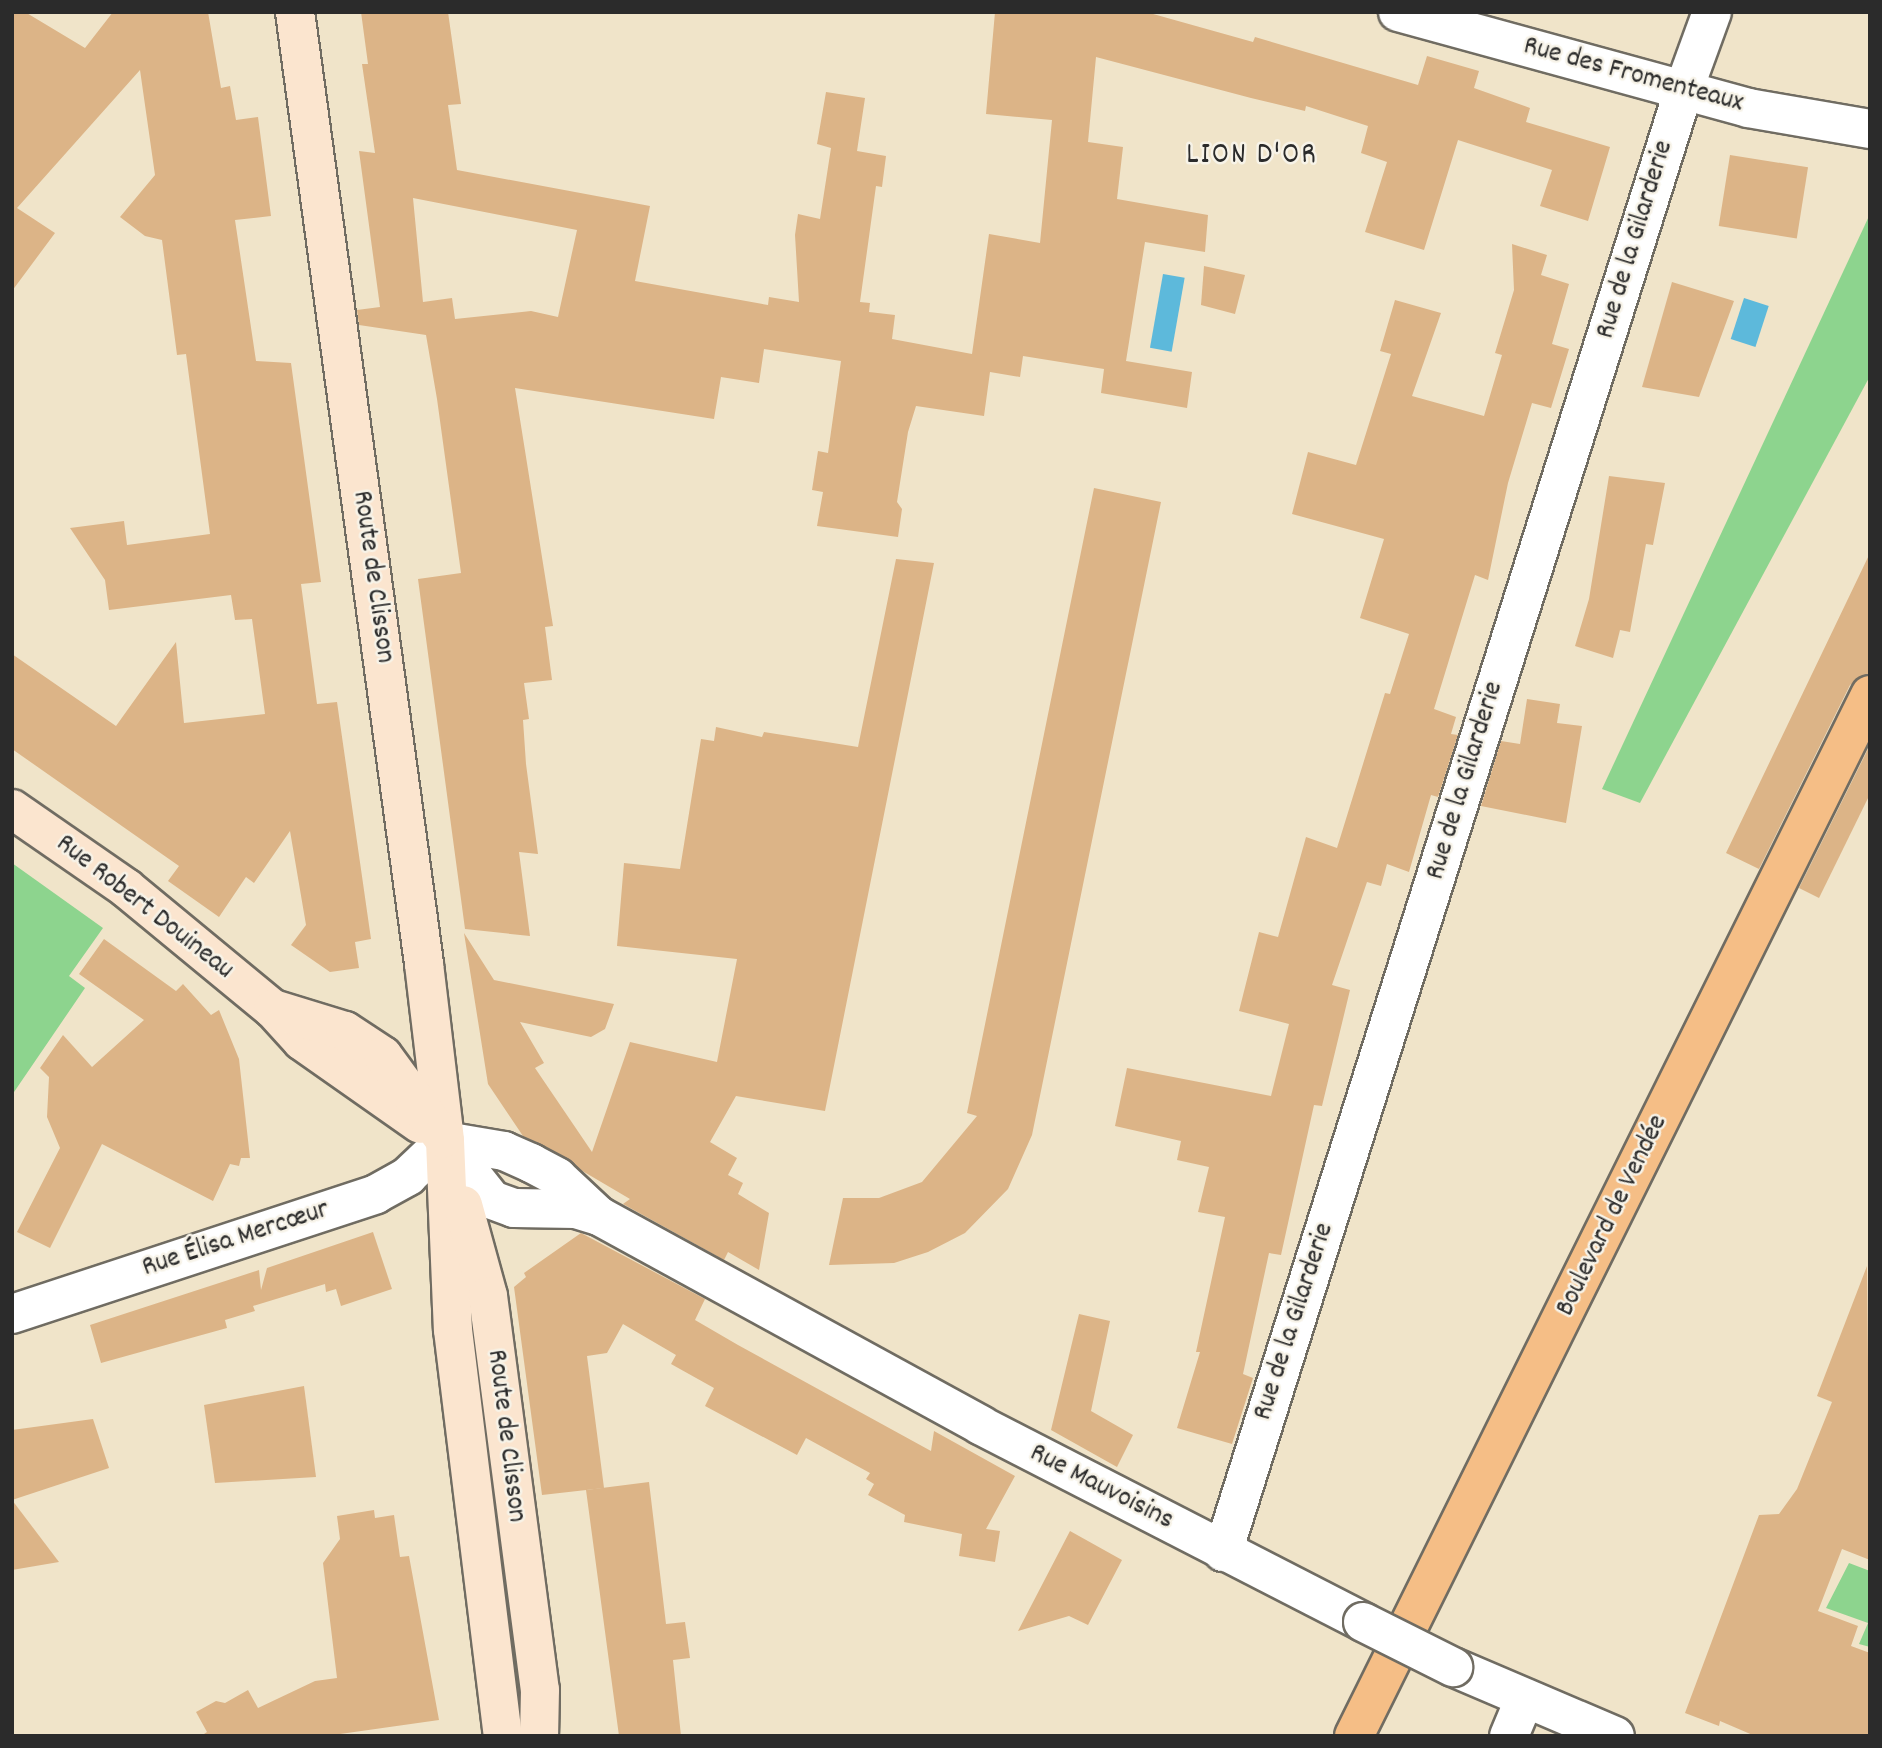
<!DOCTYPE html>
<meta charset="utf-8">
<style>
body{margin:0}
#map{position:relative;width:1882px;height:1748px;overflow:hidden;background:#f0e4c9;font-family:Dekko,sans-serif}
div>[style]{position:absolute}
.green>*{inset:0;background:#8dd48e}
.water>*{inset:0;background:#5db9db;transform-origin:0 0}
.building>*{inset:0;background:#dcb487;transform-origin:0 0}
.roads{filter:drop-shadow(2px 0 #706c62) drop-shadow(-2px 0 #706c62) drop-shadow(0 2px #706c62) drop-shadow(0 -2px #706c62)}
.street>*{height:38px;margin:-19px;padding:0 19px;transform-origin:19px;border-radius:19px;background:#fff}
.secondary>*{height:38px;margin:-19px;padding:0 19px;transform-origin:19px;border-radius:19px;background:#fbe5cf}
.primary>*{height:38px;margin:-19px;padding:0 19px;transform-origin:19px;border-radius:19px;background:#f5be86}
.bridges{filter:drop-shadow(2px 0 #706c62) drop-shadow(-2px 0 #706c62) drop-shadow(0 2px #706c62) drop-shadow(0 -2px #706c62)}
.street-bridge>*{height:38px;margin:-19px;padding:0 19px;transform-origin:19px;border-radius:19px;background:#fff}
span{translate:-50% -50%;white-space:nowrap;text-align:center;line-height:1.15;-webkit-text-stroke:5px #f7f3e8;paint-order:stroke}
.street-label{font-size:28px;color:#2b2b2b}
.neighbourhood-label{font-size:30px;color:#2b2b2b;letter-spacing:2px}
.frame{position:absolute;inset:0;border:14px solid #2b2b2b;pointer-events:none}
</style>
<div id="map">
<div class="green">
<div style="clip-path:polygon(1870px 214px,1870px 376px,1640px 803px,1602px 789px)"></div>
<div style="clip-path:polygon(12px 863px,103px 928px,69px 976px,85px 988px,12px 1095px)"></div>
<div style="clip-path:polygon(1849px 1563px,1870px 1571px,1870px 1647px,1859px 1644px,1868px 1623px,1826px 1608px)"></div>
</div>
<div class="water">
<div style="left:1163px;top:274px;width:22px;height:75px;rotate:10deg"></div>
<div style="left:1744px;top:298px;width:26px;height:43px;rotate:18deg"></div>
</div>
<div class="building">
<div style="clip-path:polygon(12px 12px,25px 12px,85px 48px,113px 12px,208px 12px,221px 88px,230px 86px,236px 120px,258px 117px,271px 216px,235px 220px,256px 361px,291px 363px,321px 582px,301px 584px,317px 704px,337px 702px,371px 939px,355px 942px,359px 968px,330px 972px,291px 945px,306px 925px,290px 831px,254px 883px,246px 877px,219px 917px,168px 881px,179px 866px,12px 749px,12px 654px,116px 726px,176px 642px,184px 723px,265px 714px,252px 619px,235px 620px,231px 595px,109px 610px,105px 580px,70px 528px,124px 521px,127px 545px,210px 534px,186px 354px,177px 355px,162px 240px,145px 236px,120px 217px,155px 175px,140px 70px,17px 208px,55px 233px,12px 291px)"></div>
<div style="clip-path:polygon(evenodd,361px 12px,448px 12px,461px 104px,448px 105px,457px 170px,650px 206px,635px 281px,768px 305px,769px 297px,799px 302px,795px 235px,798px 214px,820px 219px,831px 148px,817px 144px,826px 92px,865px 98px,857px 151px,886px 156px,882px 187px,876px 186px,860px 302px,870px 303px,869px 312px,895px 315px,892px 339px,972px 354px,989px 234px,1040px 243px,1052px 120px,986px 114px,995px 12px,1146px 12px,1253px 42px,1255px 37px,1418px 85px,1427px 56px,1479px 71px,1474px 88px,1530px 108px,1526px 122px,1610px 147px,1588px 221px,1540px 206px,1552px 170px,1458px 140px,1424px 250px,1365px 232px,1387px 162px,1361px 153px,1368px 126px,1306px 106px,1305px 111px,1251px 98px,1096px 57px,1088px 142px,1123px 147px,1117px 199px,1208px 215px,1205px 252px,1145px 242px,1126px 361px,1192px 372px,1187px 408px,1101px 393px,1104px 369px,1023px 356px,1020px 377px,990px 372px,984px 416px,916px 406px,908px 432px,897px 502px,902px 509px,898px 537px,817px 526px,823px 492px,812px 490px,818px 451px,828px 453px,841px 361px,764px 349px,759px 383px,721px 377px,714px 419px,515px 388px,553px 626px,545px 627px,552px 680px,524px 683px,529px 719px,523px 720px,526px 764px,538px 854px,519px 852px,530px 936px,465px 929px,418px 579px,461px 573px,437px 399px,426px 335px,359px 325px,357px 310px,380px 307px,359px 151px,375px 153px,362px 64px,368px 64px,361px 12px,413px 198px,577px 230px,558px 317px,531px 311px,455px 319px,452px 298px,423px 302px,413px 198px)"></div>
<div style="left:1730px;top:155px;width:79px;height:72px;rotate:9deg"></div>
<div style="clip-path:polygon(1512px 244px,1547px 255px,1541px 275px,1569px 284px,1552px 344px,1569px 349px,1551px 408px,1532px 403px,1508px 483px,1488px 580px,1475px 575px,1434px 709px,1456px 717px,1451px 734px,1458px 735px,1438px 797px,1431px 795px,1409px 872px,1387px 864px,1381px 886px,1367px 882px,1332px 985px,1350px 990px,1322px 1106px,1314px 1105px,1281px 1255px,1269px 1253px,1243px 1374px,1253px 1378px,1232px 1444px,1177px 1428px,1200px 1352px,1196px 1352px,1225px 1217px,1198px 1212px,1209px 1167px,1177px 1160px,1181px 1141px,1115px 1126px,1127px 1068px,1271px 1096px,1289px 1024px,1239px 1011px,1259px 932px,1278px 937px,1306px 837px,1337px 848px,1385px 693px,1390px 694px,1409px 634px,1360px 618px,1384px 539px,1292px 514px,1308px 452px,1356px 465px,1391px 354px,1380px 351px,1395px 300px,1441px 313px,1412px 396px,1484px 416px,1502px 355px,1495px 353px,1514px 290px)"></div>
<div style="clip-path:polygon(1204px 266px,1245px 275px,1235px 314px,1201px 305px)"></div>
<div style="clip-path:polygon(1672px 282px,1734px 301px,1699px 397px,1642px 387px)"></div>
<div style="clip-path:polygon(1609px 476px,1665px 483px,1653px 545px,1646px 544px,1630px 632px,1620px 630px,1613px 658px,1575px 646px,1589px 599px)"></div>
<div style="clip-path:polygon(1094px 488px,1161px 502px,1032px 1135px,1008px 1189px,965px 1233px,928px 1252px,894px 1263px,829px 1265px,843px 1198px,879px 1198px,922px 1182px,977px 1116px,967px 1113px)"></div>
<div style="clip-path:polygon(1870px 553px,1870px 673px,1850px 685px,1759px 869px,1726px 853px)"></div>
<div style="clip-path:polygon(896px 559px,934px 563px,825px 1111px,736px 1096px,710px 1142px,737px 1158px,728px 1175px,743px 1183px,738px 1194px,769px 1213px,759px 1270px,728px 1252px,724px 1260px,623px 1204px,630px 1199px,523px 1136px,488px 1084px,464px 933px,494px 980px,614px 1004px,605px 1029px,591px 1037px,520px 1022px,544px 1063px,535px 1068px,592px 1152px,630px 1042px,717px 1062px,737px 959px,617px 946px,624px 863px,680px 869px,701px 739px,714px 741px,716px 727px,762px 737px,764px 732px,858px 747px)"></div>
<div style="clip-path:polygon(1527px 699px,1560px 704px,1557px 723px,1582px 726px,1566px 823px,1481px 806px,1501px 741px,1520px 744px)"></div>
<div style="clip-path:polygon(1870px 745px,1870px 794px,1819px 898px,1799px 888px)"></div>
<div style="clip-path:polygon(104px 939px,176px 991px,183px 984px,211px 1015px,219px 1010px,239px 1059px,250px 1158px,241px 1158px,239px 1166px,230px 1164px,213px 1201px,102px 1144px,50px 1248px,17px 1232px,60px 1148px,47px 1117px,49px 1077px,40px 1068px,63px 1035px,92px 1067px,144px 1020px,79px 974px)"></div>
<div style="clip-path:polygon(373px 1232px,392px 1289px,341px 1306px,336px 1289px,326px 1292px,325px 1284px,253px 1306px,255px 1311px,225px 1320px,227px 1328px,101px 1363px,90px 1325px,259px 1270px,261px 1290px,267px 1268px)"></div>
<div style="clip-path:polygon(581px 1233px,705px 1299px,695px 1320px,738px 1345px,931px 1451px,934px 1431px,1015px 1476px,986px 1529px,1000px 1531px,995px 1562px,959px 1556px,962px 1534px,904px 1522px,905px 1515px,868px 1495px,874px 1484px,866px 1479px,870px 1473px,806px 1438px,797px 1455px,705px 1406px,714px 1388px,671px 1364px,676px 1355px,623px 1324px,607px 1353px,587px 1356px,604px 1488px,542px 1495px,514px 1287px,526px 1277px,524px 1273px)"></div>
<div style="clip-path:polygon(1867px 1266px,1870px 1560px,1842px 1549px,1818px 1611px,1858px 1626px,1851px 1646px,1870px 1653px,1870px 1736px,1755px 1736px,1720px 1721px,1719px 1726px,1685px 1713px,1759px 1515px,1779px 1514px,1797px 1489px,1832px 1402px,1817px 1396px)"></div>
<div style="clip-path:polygon(1079px 1314px,1110px 1321px,1091px 1411px,1133px 1435px,1117px 1467px,1051px 1430px)"></div>
<div style="clip-path:polygon(304px 1386px,316px 1477px,215px 1483px,204px 1405px)"></div>
<div style="clip-path:polygon(93px 1419px,109px 1468px,12px 1500px,12px 1430px)"></div>
<div style="clip-path:polygon(649px 1482px,666px 1624px,685px 1622px,690px 1658px,673px 1660px,681px 1736px,619px 1736px,586px 1490px)"></div>
<div style="clip-path:polygon(12px 1500px,59px 1562px,12px 1570px)"></div>
<div style="clip-path:polygon(374px 1510px,375px 1518px,394px 1515px,400px 1557px,409px 1556px,439px 1720px,326px 1736px,201px 1736px,207px 1732px,196px 1712px,216px 1701px,225px 1703px,248px 1690px,258px 1708px,315px 1681px,337px 1678px,323px 1563px,340px 1539px,337px 1516px)"></div>
<div style="clip-path:polygon(1070px 1531px,1122px 1560px,1088px 1625px,1069px 1616px,1018px 1631px)"></div>
</div>
<div class="roads">
<div class="street">
<div style="left:1398px;top:12px;width:363px;rotate:15.3deg"></div>
<div style="left:1748px;top:108px;width:124px;rotate:9.8deg"></div>
<div style="left:445px;top:1141px;width:75px;rotate:51.5deg"></div>
<div style="left:492px;top:1200px;width:23px;rotate:20deg"></div>
<div style="left:514px;top:1208px;width:62px;rotate:0.9deg"></div>
<div style="left:576px;top:1209px;width:24px;rotate:17deg"></div>
<div style="left:599px;top:1216px;width:435px;rotate:28.7deg"></div>
<div style="left:980px;top:1425px;width:431px;rotate:27.2deg"></div>
<div style="left:445px;top:1141px;width:60px;rotate:9.6deg"></div>
<div style="left:504px;top:1151px;width:30px;rotate:24deg"></div>
<div style="left:531px;top:1163px;width:30px;rotate:28deg"></div>
<div style="left:557px;top:1177px;width:57px;rotate:42.9deg"></div>
<div style="left:12px;top:1314px;width:383px;rotate:-18.2deg"></div>
<div style="left:376px;top:1194px;width:37px;rotate:-29deg"></div>
<div style="left:408px;top:1176px;width:51px;rotate:-43.4deg"></div>
<div style="left:1223px;top:1552px;width:1534px;rotate:-72.51deg"></div>
<div style="left:1684px;top:89px;width:82px;rotate:-70deg"></div>
<div style="left:1453px;top:1667px;width:176px;rotate:23.1deg"></div>
<div style="left:1509px;top:1736px;width:41px;rotate:-67.2deg"></div>
</div>
<div class="secondary">
<div style="left:295px;top:12px;width:961px;rotate:82.28deg"></div>
<div style="left:424px;top:964px;width:178px;rotate:83.2deg"></div>
<div style="left:445px;top:1141px;width:189px;rotate:87.6deg"></div>
<div style="left:453px;top:1330px;width:409px;rotate:83deg"></div>
<div style="left:12px;top:809px;width:139px;rotate:34.7deg"></div>
<div style="left:126px;top:888px;width:190px;rotate:39.5deg"></div>
<div style="left:273px;top:1009px;width:43px;rotate:47.8deg"></div>
<div style="left:302px;top:1041px;width:144px;rotate:35.1deg"></div>
<div style="left:273px;top:1009px;width:75px;rotate:17deg"></div>
<div style="left:345px;top:1031px;width:45px;rotate:33.3deg"></div>
<div style="left:383px;top:1056px;width:102px;rotate:53.8deg"></div>
<div style="left:463px;top:1205px;width:94px;rotate:74.6deg"></div>
<div style="left:488px;top:1296px;width:397px;rotate:82.5deg"></div>
<div style="left:540px;top:1690px;width:46px;rotate:91.2deg"></div>
</div>
<div class="primary">
<div style="left:1354px;top:1736px;width:1162px;rotate:-63.63deg"></div>
</div>
</div>
<div class="bridges">
<div class="street-bridge">
<div style="left:1363px;top:1622px;width:101px;rotate:26.6deg"></div>
</div>
</div>
<div class="street-label">
<span style="left:1633px;top:76px;rotate:15deg">Rue des Fromenteaux</span>
<span style="left:1636px;top:240px;rotate:-73deg">Rue de la Gilarderie</span>
<span style="left:372px;top:577px;rotate:82deg">Route de Clisson</span>
<span style="left:1466px;top:781px;rotate:-73deg">Rue de la Gilarderie</span>
<span style="left:144px;top:908px;rotate:38deg">Rue Robert Douineau</span>
<span style="left:1613px;top:1216px;rotate:-64deg">Boulevard de Vendée</span>
<span style="left:236px;top:1240px;rotate:-18deg">Rue Élisa Mercœur</span>
<span style="left:1295px;top:1322px;rotate:-72deg">Rue de la Gilarderie</span>
<span style="left:505px;top:1436px;rotate:83deg">Route de Clisson</span>
<span style="left:1101px;top:1488px;rotate:27deg">Rue Mauvoisins</span>
</div>
<div class="neighbourhood-label">
<span style="left:1252px;top:157px">LION D'OR</span>
</div>
<div class="frame"></div>
</div>
